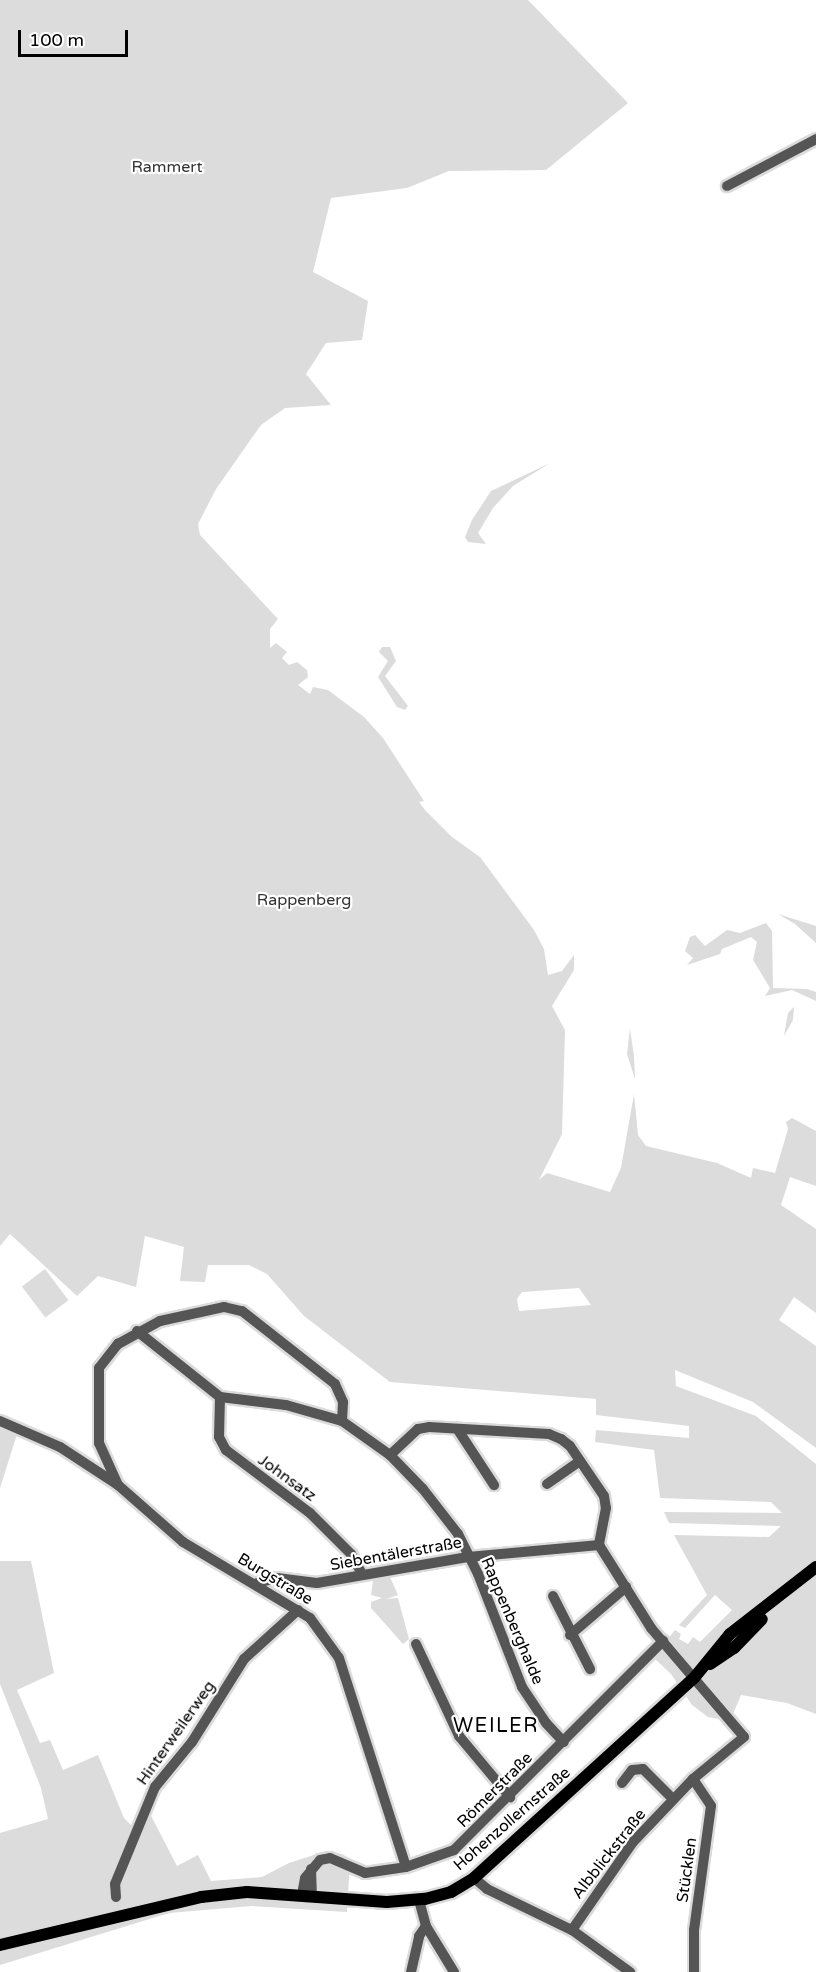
<!DOCTYPE html>
<meta charset="utf-8">
<style>
body{margin:0}
#map{position:relative;width:816px;height:1972px;overflow:hidden;background:#fff;font-family:"Varela Round",sans-serif}
div>[style]{position:absolute}
.green>*{inset:0;background:#dcdcdc;transform-origin:0 0}
.roads{filter:drop-shadow(2px 0 #dbdbdb) drop-shadow(-2px 0 #dbdbdb) drop-shadow(0 2px #dbdbdb) drop-shadow(0 -2px #dbdbdb)}
.minor>*{height:10px;margin:-5px;padding:0 5px;transform-origin:5px;border-radius:5px;background:#555}
.major>*{height:12px;margin:-6px;padding:0 6px;transform-origin:6px;border-radius:6px;background:#000}
span{translate:-50% -50%;white-space:nowrap;text-align:center;line-height:1.15;-webkit-text-stroke:4.5px #fff;paint-order:stroke}
.park-label{font-size:16px;color:#333}
.street-label{font-size:16px;color:#000}
.quarter-label{font-size:20px;color:#000;letter-spacing:1.5px}
.scale{position:absolute;left:18px;top:30px;width:110px;height:27px;box-sizing:border-box;border:3px solid #000;border-top:0;padding-left:8px;font-size:18px;line-height:21px;white-space:nowrap;color:#000;-webkit-text-stroke:4px #fff;paint-order:stroke}
</style>
<div id="map">
<div class="green">
<div style="clip-path:polygon(evenodd,0 0,528px 0,628px 103px,546px 170px,449px 171px,407px 188px,331px 198px,313px 272px,368px 301px,362px 340px,326px 343px,306px 374px,331px 405px,285px 408px,261px 425px,216px 489px,198px 524px,200px 535px,278px 619px,270px 629px,270px 648px,276px 643px,287px 652px,282px 658px,289px 665px,297px 662px,307px 670px,308px 677px,298px 685px,310px 694px,313px 687px,328px 690px,364px 717px,383px 738px,424px 801px,419px 802px,425px 810px,452px 837px,480px 857px,534px 930px,544px 949px,548px 975px,562px 971px,574px 955px,574px 970px,552px 1006px,565px 1030px,562px 1134px,539px 1180px,547px 1173px,610px 1192px,621px 1168px,634px 1094px,638px 1135px,646px 1146px,717px 1163px,751px 1178px,753px 1168px,775px 1173px,788px 1129px,786px 1122px,792px 1118px,816px 1131px,816px 1186px,790px 1177px,781px 1205px,816px 1229px,816px 1313px,794px 1297px,779px 1320px,816px 1346px,816px 1448px,753px 1402px,675px 1370px,676px 1386px,756px 1416px,816px 1464px,816px 1714px,787px 1703px,741px 1695px,730px 1721px,708px 1717px,692px 1705px,671px 1674px,653px 1657px,675px 1630px,681px 1634px,679px 1639px,688px 1644px,693px 1637px,700px 1642px,732px 1610px,715px 1595px,685px 1628px,679px 1625px,707px 1595px,674px 1535px,769px 1537px,781px 1526px,669px 1523px,664px 1512px,782px 1513px,771px 1502px,660px 1498px,654px 1450px,595px 1442px,596px 1430px,689px 1438px,689px 1426px,596px 1415px,596px 1399px,390px 1382px,304px 1316px,267px 1274px,249px 1265px,208px 1265px,205px 1282px,180px 1281px,184px 1247px,145px 1236px,136px 1287px,98px 1276px,77px 1296px,10px 1234px,0 1246px,0 0,579px 1288px,591px 1305px,519px 1311px,517px 1299px,522px 1292px,579px 1288px)"></div>
<div style="clip-path:polygon(550px 463px,513px 486px,493px 508px,478px 533px,486px 544px,468px 542px,465px 537px,472px 520px,491px 491px)"></div>
<div style="clip-path:polygon(382px 647px,390px 647px,396px 661px,385px 676px,408px 706px,405px 710px,397px 707px,378px 677px,388px 661px,379px 652px)"></div>
<div style="clip-path:polygon(778px 914px,816px 926px,816px 943px,795px 924px)"></div>
<div style="clip-path:polygon(766px 923px,772px 931px,773px 988px,807px 989px,816px 992px,816px 1001px,792px 990px,765px 996px,770px 988px,753px 960px,757px 942px,751px 937px,722px 949px,720px 954px,687px 965px,693px 958px,685px 951px,690px 937px,695px 935px,705px 946px,727px 930px,740px 933px)"></div>
<div style="clip-path:polygon(794px 1007px,793px 1020px,784px 1036px,788px 1013px)"></div>
<div style="clip-path:polygon(630px 1029px,634px 1056px,635px 1079px,627px 1054px)"></div>
<div style="left:45px;top:1269px;width:39px;height:29px;rotate:53deg"></div>
<div style="clip-path:polygon(0 1421px,18px 1431px,0 1488px)"></div>
<div style="clip-path:polygon(0 1561px,31px 1561px,54px 1673px,17px 1690px,40px 1743px,50px 1740px,63px 1770px,98px 1755px,124px 1818px,137px 1831px,146px 1806px,177px 1866px,198px 1855px,211px 1881px,262px 1877px,289px 1863px,326px 1851px,342px 1854px,350px 1859px,347px 1912px,251px 1906px,169px 1913px,0 1965px,0 1833px,48px 1819px,41px 1788px,0 1684px)"></div>
<div style="clip-path:polygon(390px 1577px,398px 1595px,386px 1599px,398px 1598px,409px 1639px,403px 1644px,371px 1608px,371px 1602px,382px 1598px,371px 1595px,373px 1580px)"></div>
</div>
<div class="roads">
<div class="minor">
<div style="left:727px;top:186px;width:101px;rotate:-27.8deg"></div>
<div style="left:137px;top:1331px;width:106px;rotate:38.5deg"></div>
<div style="left:220px;top:1397px;width:66px;rotate:6.9deg"></div>
<div style="left:286px;top:1405px;width:58px;rotate:15.9deg"></div>
<div style="left:342px;top:1421px;width:59px;rotate:35.3deg"></div>
<div style="left:390px;top:1455px;width:47px;rotate:45.9deg"></div>
<div style="left:423px;top:1489px;width:57px;rotate:52.1deg"></div>
<div style="left:458px;top:1534px;width:45px;rotate:63.4deg"></div>
<div style="left:478px;top:1574px;width:121px;rotate:68.7deg"></div>
<div style="left:522px;top:1687px;width:43px;rotate:56.3deg"></div>
<div style="left:546px;top:1723px;width:26px;rotate:47deg"></div>
<div style="left:220px;top:1397px;width:40px;rotate:91.4deg"></div>
<div style="left:219px;top:1437px;width:15px;rotate:62deg"></div>
<div style="left:226px;top:1450px;width:105px;rotate:36.9deg"></div>
<div style="left:310px;top:1513px;width:58px;rotate:45deg"></div>
<div style="left:351px;top:1554px;width:23px;rotate:61deg"></div>
<div style="left:0;top:1421px;width:65px;rotate:23.4deg"></div>
<div style="left:60px;top:1447px;width:69px;rotate:33.2deg"></div>
<div style="left:118px;top:1485px;width:86px;rotate:41.2deg"></div>
<div style="left:183px;top:1542px;width:148px;rotate:30.9deg"></div>
<div style="left:310px;top:1618px;width:49px;rotate:54.1deg"></div>
<div style="left:339px;top:1658px;width:219px;rotate:72.2deg"></div>
<div style="left:458px;top:1430px;width:66px;rotate:56.8deg"></div>
<div style="left:390px;top:1455px;width:38px;rotate:-43deg"></div>
<div style="left:418px;top:1429px;width:11px;rotate:-10deg"></div>
<div style="left:429px;top:1427px;width:120px;rotate:3.3deg"></div>
<div style="left:549px;top:1434px;width:13px;rotate:23deg"></div>
<div style="left:561px;top:1439px;width:11px;rotate:38deg"></div>
<div style="left:570px;top:1446px;width:60px;rotate:55.8deg"></div>
<div style="left:604px;top:1496px;width:12px;rotate:81deg"></div>
<div style="left:606px;top:1508px;width:38px;rotate:101deg"></div>
<div style="left:547px;top:1484px;width:40px;rotate:-34.9deg"></div>
<div style="left:118px;top:1485px;width:46px;rotate:-114.3deg"></div>
<div style="left:99px;top:1443px;width:75px;rotate:-90deg"></div>
<div style="left:99px;top:1368px;width:31px;rotate:-52deg"></div>
<div style="left:118px;top:1344px;width:48px;rotate:-28.7deg"></div>
<div style="left:160px;top:1321px;width:66px;rotate:-12.3deg"></div>
<div style="left:224px;top:1307px;width:18px;rotate:13deg"></div>
<div style="left:242px;top:1311px;width:118px;rotate:38.1deg"></div>
<div style="left:335px;top:1384px;width:20px;rotate:66deg"></div>
<div style="left:343px;top:1402px;width:19px;rotate:93deg"></div>
<div style="left:257px;top:1583px;width:21px;rotate:-14deg"></div>
<div style="left:277px;top:1578px;width:40px;rotate:7.1deg"></div>
<div style="left:317px;top:1583px;width:153px;rotate:-9.8deg"></div>
<div style="left:468px;top:1557px;width:132px;rotate:-5.2deg"></div>
<div style="left:599px;top:1545px;width:98px;rotate:57.9deg"></div>
<div style="left:651px;top:1628px;width:143px;rotate:49.5deg"></div>
<div style="left:744px;top:1737px;width:66px;rotate:140.5deg"></div>
<div style="left:693px;top:1779px;width:87px;rotate:133.6deg"></div>
<div style="left:633px;top:1842px;width:107px;rotate:124.7deg"></div>
<div style="left:553px;top:1596px;width:82px;rotate:63.1deg"></div>
<div style="left:570px;top:1635px;width:74px;rotate:-40.6deg"></div>
<div style="left:416px;top:1644px;width:102px;rotate:64.9deg"></div>
<div style="left:459px;top:1736px;width:80px;rotate:50.1deg"></div>
<div style="left:693px;top:1779px;width:32px;rotate:56deg"></div>
<div style="left:711px;top:1806px;width:125px;rotate:97.8deg"></div>
<div style="left:694px;top:1930px;width:42px;rotate:90deg"></div>
<div style="left:622px;top:1783px;width:16px;rotate:-52deg"></div>
<div style="left:632px;top:1770px;width:11px;rotate:-5deg"></div>
<div style="left:643px;top:1769px;width:42px;rotate:45deg"></div>
<div style="left:311px;top:1869px;width:26px;rotate:88deg"></div>
<div style="left:474px;top:1878px;width:17px;rotate:40deg"></div>
<div style="left:487px;top:1889px;width:94px;rotate:25.8deg"></div>
<div style="left:572px;top:1930px;width:72px;rotate:35.9deg"></div>
<div style="left:302px;top:1894px;width:16px;rotate:-79deg"></div>
<div style="left:305px;top:1878px;width:23px;rotate:-50deg"></div>
<div style="left:320px;top:1860px;width:10px;rotate:-11deg"></div>
<div style="left:330px;top:1858px;width:38px;rotate:23deg"></div>
<div style="left:365px;top:1873px;width:41px;rotate:-8.3deg"></div>
<div style="left:406px;top:1867px;width:51px;rotate:-19.5deg"></div>
<div style="left:454px;top:1850px;width:296px;rotate:-45deg"></div>
<div style="left:116px;top:1897px;width:13px;rotate:-94deg"></div>
<div style="left:115px;top:1884px;width:105px;rotate:-67.6deg"></div>
<div style="left:155px;top:1787px;width:58px;rotate:-50.6deg"></div>
<div style="left:192px;top:1742px;width:98px;rotate:-57.9deg"></div>
<div style="left:244px;top:1659px;width:73px;rotate:-42.2deg"></div>
<div style="left:419px;top:1900px;width:27px;rotate:75deg"></div>
<div style="left:426px;top:1926px;width:54px;rotate:58.7deg"></div>
<div style="left:411px;top:1972px;width:37px;rotate:-77deg"></div>
<div style="left:419px;top:1936px;width:12px;rotate:-55deg"></div>
</div>
<div class="major">
<div style="left:710px;top:1664px;width:29px;rotate:-34deg"></div>
<div style="left:734px;top:1648px;width:40px;rotate:-46deg"></div>
<div style="left:0;top:1945px;width:207px;rotate:-13.4deg"></div>
<div style="left:201px;top:1897px;width:46px;rotate:-6.2deg"></div>
<div style="left:247px;top:1892px;width:140px;rotate:4.1deg"></div>
<div style="left:387px;top:1902px;width:38px;rotate:-5deg"></div>
<div style="left:425px;top:1899px;width:27px;rotate:-15deg"></div>
<div style="left:451px;top:1892px;width:27px;rotate:-31deg"></div>
<div style="left:474px;top:1878px;width:297px;rotate:-42.3deg"></div>
<div style="left:694px;top:1678px;width:57px;rotate:-50.7deg"></div>
<div style="left:730px;top:1634px;width:109px;rotate:-37.9deg"></div>
</div>
</div>
<div class="park-label">
<span style="left:167px;top:167px">Rammert</span>
<span style="left:304px;top:900px">Rappenberg</span>
</div>
<div class="street-label">
<span style="left:287px;top:1478px;rotate:36deg">Johnsatz</span>
<span style="left:396px;top:1554px;rotate:-10deg">Siebentälerstraße</span>
<span style="left:275px;top:1579px;rotate:31deg">Burgstraße</span>
<span style="left:512px;top:1621px;rotate:67deg">Rappenberghalde</span>
<span style="left:176px;top:1733px;rotate:-55deg">Hinterweilerweg</span>
<span style="left:495px;top:1790px;rotate:-45deg">Römerstraße</span>
<span style="left:512px;top:1819px;rotate:-41deg">Hohenzollernstraße</span>
<span style="left:609px;top:1854px;rotate:-52deg">Albblickstraße</span>
<span style="left:687px;top:1870px;rotate:-82deg">Stücklen</span>
</div>
<div class="quarter-label">
<span style="left:496px;top:1726px">WEILER</span>
</div>
<div class="scale">100 m</div>
</div>
